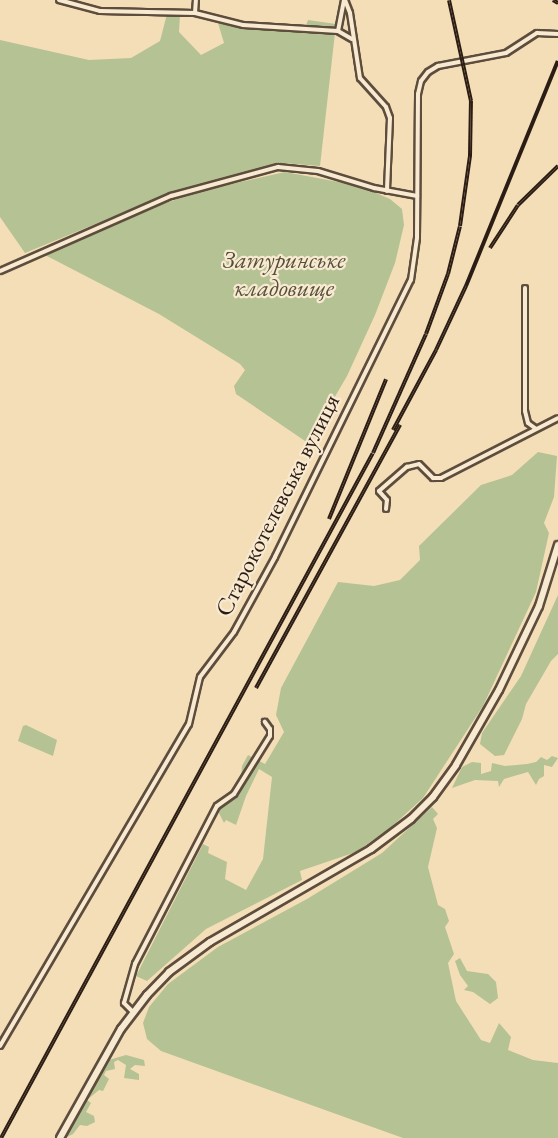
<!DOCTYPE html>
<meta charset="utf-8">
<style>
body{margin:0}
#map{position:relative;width:558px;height:1138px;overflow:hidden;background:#f4deb8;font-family:"EB Garamond",serif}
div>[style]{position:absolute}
.green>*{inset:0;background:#b5c293}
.roads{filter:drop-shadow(2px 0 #5e4d3d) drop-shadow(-2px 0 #5e4d3d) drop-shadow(0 2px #5e4d3d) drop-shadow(0 -2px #5e4d3d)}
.minor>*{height:4px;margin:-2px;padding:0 2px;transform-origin:2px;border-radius:2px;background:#f8ead1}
.secondary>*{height:6px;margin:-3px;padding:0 3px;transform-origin:3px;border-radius:3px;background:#f8ead1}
.rail>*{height:4px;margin-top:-2px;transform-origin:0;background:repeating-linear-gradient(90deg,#f8ead1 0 4.5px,#2c1d14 0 9px);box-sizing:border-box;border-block:2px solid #2c1d14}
span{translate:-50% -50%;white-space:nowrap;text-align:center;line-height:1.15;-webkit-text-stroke:4.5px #f8ead1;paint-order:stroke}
.park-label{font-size:24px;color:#554f3a;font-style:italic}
.street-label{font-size:24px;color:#2c1d14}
</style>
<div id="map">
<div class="green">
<div style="clip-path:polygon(167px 14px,180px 15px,179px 32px,201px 55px,224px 43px,218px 23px,303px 33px,308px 20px,336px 24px,320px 166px,282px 163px,173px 192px,25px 253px,0 217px,0 40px,89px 60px,131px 58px,160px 41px)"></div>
<div style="clip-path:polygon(285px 172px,360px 186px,390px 199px,402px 209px,404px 225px,395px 263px,375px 315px,347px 376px,308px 443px,236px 394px,234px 386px,245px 370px,240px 364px,159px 314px,45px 255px,157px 206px,201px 191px)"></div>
<div style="clip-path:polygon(538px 452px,557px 456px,554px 497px,544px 523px,549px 533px,536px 592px,483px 706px,423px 798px,390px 828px,356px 852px,300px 871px,302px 880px,206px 929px,147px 981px,136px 976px,203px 844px,209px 847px,208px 853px,227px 862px,225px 879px,246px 890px,263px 859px,272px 777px,259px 769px,246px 796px,236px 825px,226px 820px,224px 823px,218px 811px,241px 779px,242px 766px,248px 755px,265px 764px,284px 732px,276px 715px,281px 688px,338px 582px,374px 586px,400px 580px,420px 560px,419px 546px,481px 485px,512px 475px)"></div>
<div style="clip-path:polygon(558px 595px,558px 654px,551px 661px,526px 704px,522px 719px,504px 755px,495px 756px,480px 744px,482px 733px,521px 676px)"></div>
<div style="clip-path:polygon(26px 725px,57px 740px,53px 756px,18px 741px,23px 726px)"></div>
<div style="clip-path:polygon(552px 756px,558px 758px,552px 767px,544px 765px,544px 776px,539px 779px,536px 785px,528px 772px,504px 779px,499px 787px,498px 781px,475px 780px,452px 788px,462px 767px,472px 762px,481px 763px,481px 774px,491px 771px,492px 763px,505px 766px,527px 764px,536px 762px,541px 757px,547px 760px)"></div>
<div style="clip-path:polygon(432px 807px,438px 814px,433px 819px,437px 828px,428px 867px,438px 905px,445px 909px,449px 921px,445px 927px,454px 954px,448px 963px,456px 1001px,481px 1040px,490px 1043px,499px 1023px,511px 1037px,508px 1050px,533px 1060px,558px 1063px,558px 1138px,403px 1138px,161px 1051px,147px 1039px,143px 1023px,149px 1007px,168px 984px,218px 947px,307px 899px,382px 853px)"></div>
<div style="clip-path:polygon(460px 958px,467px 971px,488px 974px,496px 982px,498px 998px,490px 1004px,473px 992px,464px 990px,468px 986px,460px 975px,455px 961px)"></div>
<div style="clip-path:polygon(126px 1055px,144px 1060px,145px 1066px,135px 1065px,130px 1069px,139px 1074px,139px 1080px,124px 1078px,126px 1065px,118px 1060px,114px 1062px,115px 1069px,106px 1071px,104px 1075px,109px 1079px,103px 1091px,99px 1090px,87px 1100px,91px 1103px,86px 1112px,94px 1116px,95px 1122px,87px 1126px,80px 1125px,73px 1134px,65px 1138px,109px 1060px)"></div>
</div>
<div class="roads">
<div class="minor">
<div style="left:59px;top:0;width:42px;rotate:15deg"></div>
<div style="left:100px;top:11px;width:95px;rotate:1.2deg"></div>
<div style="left:195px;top:13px;width:13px;rotate:-86deg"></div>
<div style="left:345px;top:0;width:14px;rotate:69deg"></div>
<div style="left:350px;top:13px;width:66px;rotate:81.3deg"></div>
<div style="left:360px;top:78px;width:39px;rotate:48deg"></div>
<div style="left:386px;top:107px;width:12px;rotate:70deg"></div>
<div style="left:390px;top:118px;width:73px;rotate:92.4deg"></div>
<div style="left:195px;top:13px;width:49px;rotate:14deg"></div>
<div style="left:243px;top:25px;width:95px;rotate:3.6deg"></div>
<div style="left:338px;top:31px;width:16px;rotate:30deg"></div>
<div style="left:338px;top:31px;width:32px;rotate:-79deg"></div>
<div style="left:0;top:271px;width:187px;rotate:-23.7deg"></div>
<div style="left:171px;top:196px;width:111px;rotate:-15.2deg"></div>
<div style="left:278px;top:167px;width:40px;rotate:5.7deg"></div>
<div style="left:318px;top:171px;width:59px;rotate:16.9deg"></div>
<div style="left:374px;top:188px;width:44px;rotate:10.5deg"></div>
<div style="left:525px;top:288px;width:123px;rotate:90deg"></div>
<div style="left:525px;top:411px;width:12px;rotate:76deg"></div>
<div style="left:528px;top:423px;width:9px;rotate:36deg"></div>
<div style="left:386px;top:509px;width:9px;rotate:-84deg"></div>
<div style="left:387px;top:500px;width:12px;rotate:-132deg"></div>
<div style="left:379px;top:491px;width:37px;rotate:-41deg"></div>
<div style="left:407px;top:467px;width:12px;rotate:-14deg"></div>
<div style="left:419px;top:464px;width:20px;rotate:45deg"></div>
<div style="left:433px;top:478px;width:8px"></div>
<div style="left:441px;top:478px;width:131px;rotate:-27.1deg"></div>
<div style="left:133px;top:1012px;width:13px;rotate:-135deg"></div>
<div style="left:124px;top:1003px;width:41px;rotate:-74.2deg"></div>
<div style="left:135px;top:964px;width:178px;rotate:-62.6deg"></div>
<div style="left:217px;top:806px;width:21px;rotate:-35deg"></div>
<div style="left:234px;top:794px;width:68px;rotate:-58.2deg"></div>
<div style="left:270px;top:736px;width:7px;rotate:-90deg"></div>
<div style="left:270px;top:729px;width:9px;rotate:-126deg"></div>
<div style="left:0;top:1046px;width:373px;rotate:-59.6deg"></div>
<div style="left:189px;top:724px;width:48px;rotate:-76.8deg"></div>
<div style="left:200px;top:677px;width:56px;rotate:-52.9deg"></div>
<div style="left:234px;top:632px;width:85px;rotate:-61.3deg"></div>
<div style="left:275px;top:557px;width:309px;rotate:-63.9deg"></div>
<div style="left:411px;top:280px;width:42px;rotate:-81.9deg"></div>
<div style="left:417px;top:238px;width:144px;rotate:-89.6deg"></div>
<div style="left:418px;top:94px;width:13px;rotate:-77deg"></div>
<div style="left:421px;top:81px;width:11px;rotate:-52deg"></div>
<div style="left:428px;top:72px;width:12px;rotate:-31deg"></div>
<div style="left:438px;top:66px;width:69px;rotate:-10.8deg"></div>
<div style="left:506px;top:53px;width:37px;rotate:-33deg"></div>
<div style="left:537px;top:33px;width:21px;rotate:3deg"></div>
</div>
<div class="secondary">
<div style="left:60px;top:1138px;width:125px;rotate:-60.8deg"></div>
<div style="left:121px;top:1029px;width:43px;rotate:-52.6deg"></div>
<div style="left:147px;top:995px;width:32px;rotate:-46deg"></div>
<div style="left:169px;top:972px;width:51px;rotate:-36.2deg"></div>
<div style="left:210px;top:942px;width:186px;rotate:-30deg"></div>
<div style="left:371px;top:849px;width:50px;rotate:-36.9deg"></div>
<div style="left:411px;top:819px;width:31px;rotate:-45deg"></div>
<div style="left:433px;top:797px;width:39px;rotate:-54deg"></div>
<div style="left:456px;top:765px;width:86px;rotate:-60.2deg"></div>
<div style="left:499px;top:690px;width:93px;rotate:-64.5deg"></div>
<div style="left:539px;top:606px;width:64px;rotate:-72.7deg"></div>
</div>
</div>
<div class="rail">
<div style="left:553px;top:0;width:6px;rotate:31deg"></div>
<div style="left:490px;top:248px;width:51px;rotate:-56.9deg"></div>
<div style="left:518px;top:205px;width:56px;rotate:-44.3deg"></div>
<div style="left:393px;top:430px;width:91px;rotate:-61.7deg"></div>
<div style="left:436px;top:350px;width:71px;rotate:-64.9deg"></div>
<div style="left:466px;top:286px;width:243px;rotate:-67.8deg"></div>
<div style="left:329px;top:519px;width:151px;rotate:-67.8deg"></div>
<div style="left:256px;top:688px;width:300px;rotate:-61.3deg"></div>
<div style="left:1px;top:1138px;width:779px;rotate:-61.5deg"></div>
<div style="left:373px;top:453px;width:130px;rotate:-66deg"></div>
<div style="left:426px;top:334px;width:64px;rotate:-69.9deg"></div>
<div style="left:448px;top:274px;width:49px;rotate:-76deg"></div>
<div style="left:460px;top:226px;width:71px;rotate:-81.9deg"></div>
<div style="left:470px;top:156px;width:55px;rotate:-89deg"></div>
<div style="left:471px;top:101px;width:103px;rotate:-102.3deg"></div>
</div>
<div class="park-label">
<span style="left:284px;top:274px">Затуринське<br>кладовище</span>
</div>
<div class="street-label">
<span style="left:277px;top:505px;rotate:-63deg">Старокотелевська вулиця</span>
</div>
</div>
